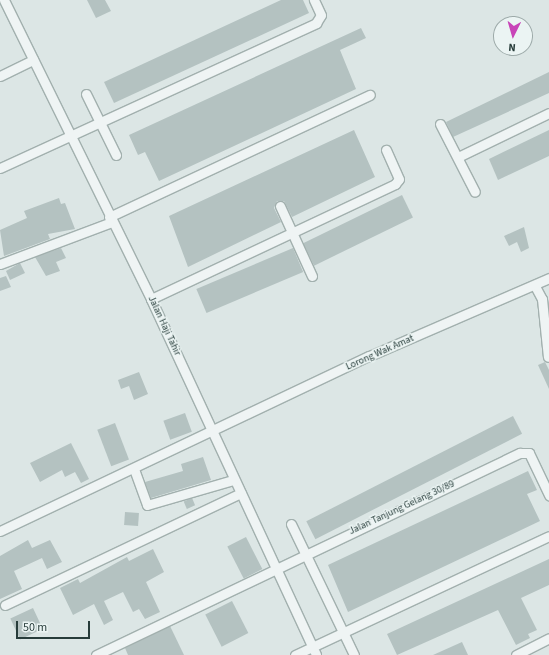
<!DOCTYPE html>
<style>
body{margin:0}
#map{position:relative;width:549px;height:655px;overflow:hidden;background:#dce6e5;font-family:"Source Sans 3",sans-serif}
div>[style]{position:absolute}
.building>*{inset:0;background:#b4c2c1;transform-origin:0 0}
.roads{filter:drop-shadow(1px 0 #a2b0ae) drop-shadow(-1px 0 #a2b0ae) drop-shadow(0 1px #a2b0ae) drop-shadow(0 -1px #a2b0ae)}
.minor>*{height:9px;margin:-4.5px;padding:0 4.5px;transform-origin:4.5px;border-radius:4.5px;background:#eff4f4}
span{translate:-50% -50%;white-space:nowrap;text-align:center;line-height:1.15;-webkit-text-stroke:3px #ebf4f3;paint-order:stroke}
.street-label{font-size:10px;color:#273c3a}
.north{position:absolute;left:493px;top:16px;width:40px;height:40px;box-sizing:border-box;background:#ebf4f3;border:1px solid #9daaa9;border-radius:50%;rotate:185deg;font-size:11px;font-weight:700;line-height:16px;text-align:center;color:#273c3a}
.north::after{content:'';display:block;margin:auto;width:14px;height:18px;background:#c844b8;clip-path:polygon(50% 0,100% 100%,50% 72%,0 100%)}
.scale{position:absolute;left:16px;top:621px;width:74px;height:18px;box-sizing:border-box;border:2px solid #273c3a;border-top:0;padding-left:5px;font-size:12px;line-height:14px;white-space:nowrap;color:#273c3a;-webkit-text-stroke:3px #ebf4f3;paint-order:stroke}
</style>
<div id="map">
<div class="building">
<div style="clip-path:polygon(87px 0,105px 0,111px 11px,96px 18px)"></div>
<div style="clip-path:polygon(281px 0,303px 0,309px 13px,114px 103px,104px 82px)"></div>
<div style="clip-path:polygon(361px 28px,366px 38px,340px 50px,356px 89px,159px 181px,145px 152px,138px 155px,129px 135px)"></div>
<div style="clip-path:polygon(549px 72px,549px 93px,453px 137px,446px 122px)"></div>
<div style="clip-path:polygon(354px 130px,375px 177px,292px 217px,284px 201px,277px 201px,274px 208px,281px 222px,188px 267px,169px 216px)"></div>
<div style="clip-path:polygon(549px 130px,549px 156px,498px 180px,489px 159px)"></div>
<div style="left:402px;top:195px;width:25px;height:110px;rotate:64deg"></div>
<div style="clip-path:polygon(59px 198px,61px 204px,65px 203px,75px 229px,48px 234px,50px 239px,4px 256px,0 230px,27px 218px,24px 211px)"></div>
<div style="clip-path:polygon(524px 227px,529px 248px,521px 252px,517px 242px,509px 246px,504px 236px)"></div>
<div style="clip-path:polygon(61px 248px,66px 258px,56px 262px,60px 271px,46px 276px,35px 257px)"></div>
<div style="left:293px;top:248px;width:26px;height:105px;rotate:67deg"></div>
<div style="clip-path:polygon(20px 263px,25px 273px,10px 280px,6px 271px)"></div>
<div style="clip-path:polygon(6px 276px,11px 287px,0 291px,0 278px)"></div>
<div style="clip-path:polygon(545px 362px,549px 370px,549px 389px,538px 365px)"></div>
<div style="clip-path:polygon(139px 372px,148px 394px,134px 400px,129px 386px,121px 389px,118px 380px)"></div>
<div style="left:185px;top:413px;width:20px;height:23px;rotate:70deg"></div>
<div style="left:513px;top:416px;width:20px;height:232px;rotate:63deg"></div>
<div style="left:115px;top:423px;width:39px;height:19px;rotate:69deg"></div>
<div style="clip-path:polygon(71px 443px,89px 479px,81px 483px,75px 472px,65px 477px,62px 470px,40px 482px,30px 463px)"></div>
<div style="clip-path:polygon(203px 457px,211px 480px,151px 498px,145px 482px,183px 471px,181px 464px)"></div>
<div style="clip-path:polygon(528px 471px,537px 490px,527px 494px,540px 521px,348px 612px,328px 565px)"></div>
<div style="left:192px;top:498px;width:8px;height:9px;rotate:67deg"></div>
<div style="left:125px;top:512px;width:14px;height:13px;rotate:4deg"></div>
<div style="left:246px;top:537px;width:36px;height:21px;rotate:63deg"></div>
<div style="clip-path:polygon(28px 540px,32px 548px,50px 540px,62px 562px,47px 569px,42px 558px,14px 571px,22px 589px,0 599px,0 556px)"></div>
<div style="clip-path:polygon(153px 549px,164px 572px,146px 582px,160px 612px,145px 619px,139px 609px,133px 612px,123px 592px,104px 601px,113px 620px,104px 625px,94px 604px,73px 615px,60px 588px,78px 579px,80px 583px,127px 557px,129px 561px)"></div>
<div style="clip-path:polygon(549px 559px,549px 585px,521px 598px,537px 630px,528px 634px,530px 638px,516px 645px,498px 610px,397px 655px,387px 634px)"></div>
<div style="left:232px;top:601px;width:36px;height:30px;rotate:63deg"></div>
<div style="left:33px;top:608px;width:23px;height:25px;rotate:65deg"></div>
<div style="clip-path:polygon(170px 626px,184px 655px,128px 655px,125px 648px)"></div>
<div style="clip-path:polygon(462px 642px,468px 655px,433px 655px)"></div>
</div>
<div class="roads">
<div class="minor">
<div style="left:4px;top:0;width:333px;rotate:63.8deg"></div>
<div style="left:151px;top:299px;width:392px;rotate:65.1deg"></div>
<div style="left:0;top:76px;width:37px;rotate:-26deg"></div>
<div style="left:86px;top:94px;width:68px;rotate:63.8deg"></div>
<div style="left:440px;top:124px;width:76px;rotate:62.8deg"></div>
<div style="left:458px;top:157px;width:101px;rotate:-25.8deg"></div>
<div style="left:0;top:168px;width:348px;rotate:-24.6deg"></div>
<div style="left:316px;top:23px;width:9px;rotate:-58deg"></div>
<div style="left:321px;top:15px;width:17px;rotate:-115deg"></div>
<div style="left:280px;top:206px;width:77px;rotate:65.4deg"></div>
<div style="left:109px;top:217px;width:288px;rotate:-25.1deg"></div>
<div style="left:0;top:264px;width:120px;rotate:-20.6deg"></div>
<div style="left:535px;top:286px;width:15px;rotate:62deg"></div>
<div style="left:542px;top:299px;width:58px;rotate:84.1deg"></div>
<div style="left:151px;top:299px;width:270px;rotate:-25.2deg"></div>
<div style="left:395px;top:184px;width:6px;rotate:-51deg"></div>
<div style="left:399px;top:179px;width:32px;rotate:-114deg"></div>
<div style="left:134px;top:469px;width:38px;rotate:70deg"></div>
<div style="left:147px;top:505px;width:90px;rotate:-16.2deg"></div>
<div style="left:291px;top:524px;width:145px;rotate:64.3deg"></div>
<div style="left:0;top:531px;width:408px;rotate:-25.4deg"></div>
<div style="left:369px;top:356px;width:196px;rotate:-23.4deg"></div>
<div style="left:5px;top:605px;width:261px;rotate:-25.4deg"></div>
<div style="left:96px;top:655px;width:470px;rotate:-25.5deg"></div>
<div style="left:520px;top:453px;width:9px"></div>
<div style="left:529px;top:453px;width:47px;rotate:64.5deg"></div>
<div style="left:295px;top:655px;width:280px;rotate:-25.1deg"></div>
<div style="left:516px;top:655px;width:37px;rotate:-27deg"></div>
</div>
</div>
<div class="street-label">
<span style="left:164px;top:326px;rotate:65deg">Jalan Haji Tahir</span>
<span style="left:380px;top:353px;rotate:-24deg">Lorong Wak Amat</span>
<span style="left:402px;top:508px;rotate:-25deg">Jalan Tanjung Gelang 30/89</span>
</div>
<div class="north">N</div>
<div class="scale">50 m</div>
</div>
